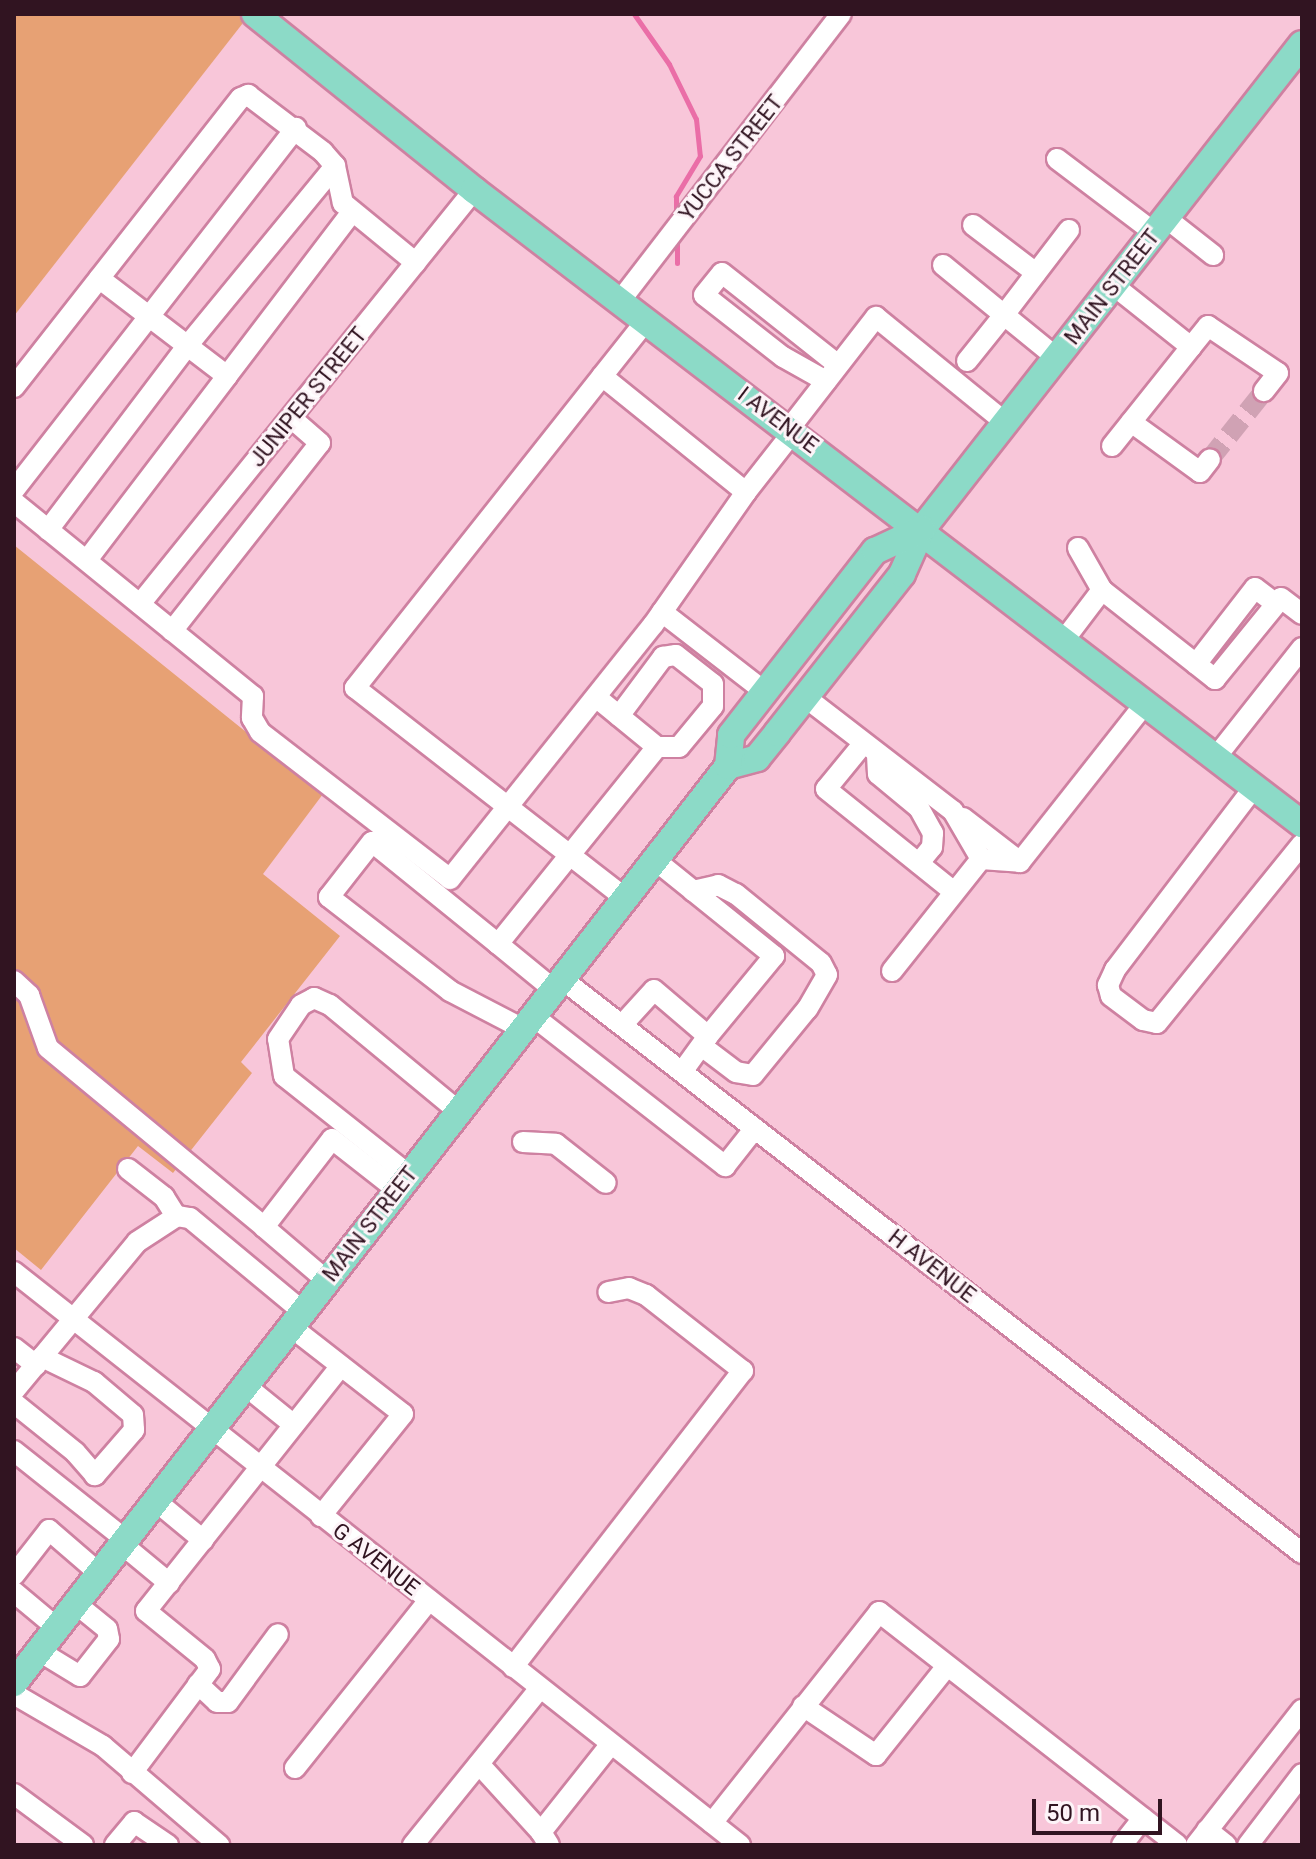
<!DOCTYPE html>
<style>
body{margin:0}
#map{position:relative;width:1316px;height:1859px;overflow:hidden;background:#f8c6d9;font-family:Roboto,sans-serif}
div>[style]{position:absolute}
.green>*{inset:0;background:#e7a174}
.stream>*{height:5px;margin:-2.5px;padding:0 2.5px;transform-origin:2.5px;border-radius:2.5px;background:#ea6ea7}
.minor-tunnel>*{height:20px;margin-top:-10px;transform-origin:0;background:repeating-linear-gradient(90deg,#d0a2b4 0 20px,transparent 0 30px)}
.roads{filter:drop-shadow(2px 0 #ce81a1) drop-shadow(-2px 0 #ce81a1) drop-shadow(0 2px #ce81a1) drop-shadow(0 -2px #ce81a1)}
.minor>*{height:20px;margin:-10px;padding:0 10px;transform-origin:10px;border-radius:10px;background:#fff}
.major>*{height:26px;margin:-13px;padding:0 13px;transform-origin:13px;border-radius:13px;background:#8cdac7}
span{translate:-50% -50%;white-space:nowrap;text-align:center;line-height:1.15;-webkit-text-stroke:6px #fdf4f8;paint-order:stroke}
.street-label{font-size:22px;color:#311421}
.frame{position:absolute;inset:0;border:16px solid #311421;pointer-events:none}
.scale{position:absolute;left:1032px;top:1799px;width:130px;height:36px;box-sizing:border-box;border:4px solid #311421;border-top:0;padding-left:10px;font-size:24px;line-height:28px;white-space:nowrap;color:#311421;-webkit-text-stroke:6px #fdf4f8;paint-order:stroke}
</style>
<div id="map">
<div class="green">
<div style="clip-path:polygon(14px 14px,250px 14px,14px 316px)"></div>
<div style="clip-path:polygon(14px 545px,323px 794px,263px 874px,340px 936px,241px 1062px,252px 1073px,173px 1173px,138px 1146px,41px 1270px,14px 1248px)"></div>
</div>
<div class="stream">
<div style="left:634px;top:14px;width:61px;rotate:55deg"></div>
<div style="left:669px;top:64px;width:61px;rotate:63.9deg"></div>
<div style="left:696px;top:119px;width:37px;rotate:84deg"></div>
<div style="left:700px;top:156px;width:47px;rotate:121deg"></div>
<div style="left:676px;top:196px;width:22px;rotate:90deg"></div>
<div style="left:677px;top:240px;width:23px;rotate:90deg"></div>
</div>
<div class="minor-tunnel">
<div style="left:1210px;top:459px;width:87px;rotate:-51.5deg"></div>
</div>
<div class="roads">
<div class="minor">
<div style="left:1057px;top:159px;width:123px;rotate:37.1deg"></div>
<div style="left:1166px;top:218px;width:60px;rotate:38.2deg"></div>
<div style="left:973px;top:225px;width:79px;rotate:37.3deg"></div>
<div style="left:943px;top:265px;width:79px;rotate:39.3deg"></div>
<div style="left:1004px;top:315px;width:59px;rotate:128.8deg"></div>
<div style="left:620px;top:301px;width:362px;rotate:-52.4deg"></div>
<div style="left:1191px;top:347px;width:27px;rotate:-51deg"></div>
<div style="left:1208px;top:326px;width:84px;rotate:33.9deg"></div>
<div style="left:1278px;top:373px;width:23px;rotate:128deg"></div>
<div style="left:1057px;top:358px;width:68px;rotate:-140.9deg"></div>
<div style="left:1004px;top:315px;width:107px;rotate:-52.6deg"></div>
<div style="left:227px;top:376px;width:206px;rotate:-52.7deg"></div>
<div style="left:602px;top:376px;width:185px;rotate:38.9deg"></div>
<div style="left:746px;top:492px;width:76px;rotate:-51.9deg"></div>
<div style="left:826px;top:381px;width:49px;rotate:-150.8deg"></div>
<div style="left:783px;top:357px;width:100px;rotate:-141.9deg"></div>
<div style="left:704px;top:295px;width:28px;rotate:-51deg"></div>
<div style="left:722px;top:273px;width:148px;rotate:38.4deg"></div>
<div style="left:14px;top:387px;width:367px;rotate:-51.9deg"></div>
<div style="left:241px;top:98px;width:8px;rotate:-23deg"></div>
<div style="left:248px;top:95px;width:94px;rotate:37.2deg"></div>
<div style="left:323px;top:152px;width:18px;rotate:49deg"></div>
<div style="left:335px;top:166px;width:38px;rotate:78deg"></div>
<div style="left:343px;top:203px;width:94px;rotate:39.4deg"></div>
<div style="left:1131px;top:422px;width:85px;rotate:35.9deg"></div>
<div style="left:1200px;top:472px;width:16px;rotate:-52deg"></div>
<div style="left:789px;top:429px;width:142px;rotate:-52.2deg"></div>
<div style="left:876px;top:317px;width:168px;rotate:39.2deg"></div>
<div style="left:1112px;top:446px;width:127px;rotate:-51.4deg"></div>
<div style="left:1191px;top:347px;width:100px;rotate:-141.5deg"></div>
<div style="left:14px;top:490px;width:459px;rotate:-52.1deg"></div>
<div style="left:14px;top:502px;width:308px;rotate:39.1deg"></div>
<div style="left:253px;top:696px;width:22px;rotate:93deg"></div>
<div style="left:252px;top:718px;width:16px;rotate:60deg"></div>
<div style="left:260px;top:732px;width:240px;rotate:37.7deg"></div>
<div style="left:450px;top:879px;width:325px;rotate:-51.4deg"></div>
<div style="left:653px;top:625px;width:162px;rotate:-55deg"></div>
<div style="left:48px;top:530px;width:232px;rotate:-52.9deg"></div>
<div style="left:188px;top:345px;width:232px;rotate:-50.6deg"></div>
<div style="left:1078px;top:548px;width:48px;rotate:60.3deg"></div>
<div style="left:1102px;top:590px;width:144px;rotate:38.2deg"></div>
<div style="left:1215px;top:679px;width:104px;rotate:-50.8deg"></div>
<div style="left:1281px;top:598px;width:26px;rotate:37deg"></div>
<div style="left:87px;top:560px;width:231px;rotate:-52.7deg"></div>
<div style="left:227px;top:376px;width:161px;rotate:-142.6deg"></div>
<div style="left:140px;top:604px;width:532px;rotate:-51.1deg"></div>
<div style="left:662px;top:612px;width:130px;rotate:37.8deg"></div>
<div style="left:172px;top:631px;width:239px;rotate:-51.8deg"></div>
<div style="left:320px;top:443px;width:38px;rotate:-139deg"></div>
<div style="left:1064px;top:640px;width:63px;rotate:-52.8deg"></div>
<div style="left:1196px;top:664px;width:96px;rotate:-52.2deg"></div>
<div style="left:1255px;top:588px;width:26px;rotate:37deg"></div>
<div style="left:805px;top:697px;width:187px;rotate:37.6deg"></div>
<div style="left:953px;top:811px;width:56px;rotate:59.7deg"></div>
<div style="left:981px;top:859px;width:39px;rotate:4deg"></div>
<div style="left:619px;top:716px;width:74px;rotate:-53.3deg"></div>
<div style="left:663px;top:657px;width:13px;rotate:-9deg"></div>
<div style="left:676px;top:655px;width:47px;rotate:38.1deg"></div>
<div style="left:713px;top:684px;width:22px;rotate:90deg"></div>
<div style="left:713px;top:706px;width:53px;rotate:129.7deg"></div>
<div style="left:679px;top:747px;width:22px;rotate:180deg"></div>
<div style="left:863px;top:744px;width:58px;rotate:129.4deg"></div>
<div style="left:826px;top:789px;width:164px;rotate:38.8deg"></div>
<div style="left:877px;top:755px;width:19px;rotate:87deg"></div>
<div style="left:878px;top:774px;width:53px;rotate:39.7deg"></div>
<div style="left:919px;top:808px;width:29px;rotate:61deg"></div>
<div style="left:933px;top:833px;width:14px;rotate:94deg"></div>
<div style="left:932px;top:847px;width:21px;rotate:129deg"></div>
<div style="left:1216px;top:757px;width:139px;rotate:-51.7deg"></div>
<div style="left:1255px;top:786px;width:231px;rotate:127.3deg"></div>
<div style="left:1115px;top:970px;width:17px;rotate:115deg"></div>
<div style="left:1108px;top:985px;width:11px;rotate:75deg"></div>
<div style="left:1111px;top:996px;width:40px;rotate:37deg"></div>
<div style="left:1143px;top:1020px;width:14px;rotate:12deg"></div>
<div style="left:1157px;top:1023px;width:230px;rotate:-51deg"></div>
<div style="left:963px;top:818px;width:72px;rotate:37.7deg"></div>
<div style="left:655px;top:860px;width:153px;rotate:38.9deg"></div>
<div style="left:774px;top:956px;width:104px;rotate:129.5deg"></div>
<div style="left:1020px;top:862px;width:201px;rotate:-51.7deg"></div>
<div style="left:693px;top:891px;width:26px;rotate:-13deg"></div>
<div style="left:718px;top:885px;width:20px;rotate:27deg"></div>
<div style="left:736px;top:894px;width:109px;rotate:39.1deg"></div>
<div style="left:821px;top:963px;width:13px;rotate:63deg"></div>
<div style="left:827px;top:975px;width:39px;rotate:120deg"></div>
<div style="left:807px;top:1009px;width:85px;rotate:129.3deg"></div>
<div style="left:753px;top:1075px;width:17px;rotate:-170deg"></div>
<div style="left:736px;top:1072px;width:41px;rotate:-142.9deg"></div>
<div style="left:625px;top:898px;width:342px;rotate:-142.1deg"></div>
<div style="left:355px;top:688px;width:468px;rotate:-51.6deg"></div>
<div style="left:498px;top:944px;width:162px;rotate:-141deg"></div>
<div style="left:372px;top:842px;width:70px;rotate:128deg"></div>
<div style="left:329px;top:897px;width:153px;rotate:37.8deg"></div>
<div style="left:450px;top:991px;width:82px;rotate:27.5deg"></div>
<div style="left:892px;top:971px;width:143px;rotate:-51.5deg"></div>
<div style="left:562px;top:979px;width:937px;rotate:37.8deg"></div>
<div style="left:14px;top:981px;width:21px;rotate:43deg"></div>
<div style="left:29px;top:995px;width:56px;rotate:70.3deg"></div>
<div style="left:48px;top:1048px;width:281px;rotate:39.6deg"></div>
<div style="left:553px;top:989px;width:71px;rotate:-140.7deg"></div>
<div style="left:498px;top:944px;width:253px;rotate:-51.1deg"></div>
<div style="left:657px;top:747px;width:79px;rotate:-140.7deg"></div>
<div style="left:533px;top:1016px;width:244px;rotate:38deg"></div>
<div style="left:725px;top:1166px;width:48px;rotate:-51.7deg"></div>
<div style="left:622px;top:1025px;width:47px;rotate:-47.6deg"></div>
<div style="left:654px;top:990px;width:71px;rotate:40.4deg"></div>
<div style="left:708px;top:1036px;width:44px;rotate:125.8deg"></div>
<div style="left:523px;top:1142px;width:33px;rotate:3deg"></div>
<div style="left:556px;top:1144px;width:63px;rotate:38deg"></div>
<div style="left:128px;top:1169px;width:46px;rotate:37.9deg"></div>
<div style="left:164px;top:1197px;width:22px;rotate:58deg"></div>
<div style="left:409px;top:1175px;width:159px;rotate:-141.6deg"></div>
<div style="left:284px;top:1076px;width:37px;rotate:-99deg"></div>
<div style="left:278px;top:1039px;width:41px;rotate:-55.9deg"></div>
<div style="left:301px;top:1005px;width:15px;rotate:-28deg"></div>
<div style="left:314px;top:998px;width:17px;rotate:24deg"></div>
<div style="left:330px;top:1005px;width:166px;rotate:39.6deg"></div>
<div style="left:14px;top:1272px;width:925px;rotate:38.28deg"></div>
<div style="left:326px;top:1280px;width:82px;rotate:-139.5deg"></div>
<div style="left:264px;top:1227px;width:111px;rotate:-52.3deg"></div>
<div style="left:332px;top:1139px;width:83px;rotate:38.1deg"></div>
<div style="left:290px;top:1326px;width:143px;rotate:37.9deg"></div>
<div style="left:403px;top:1414px;width:131px;rotate:128.8deg"></div>
<div style="left:14px;top:1348px;width:28px;rotate:38deg"></div>
<div style="left:42px;top:1357px;width:149px;rotate:-50.4deg"></div>
<div style="left:137px;top:1242px;width:48px;rotate:-33deg"></div>
<div style="left:177px;top:1216px;width:13px;rotate:9deg"></div>
<div style="left:190px;top:1218px;width:146px;rotate:39.7deg"></div>
<div style="left:247px;top:1387px;width:60px;rotate:39deg"></div>
<div style="left:14px;top:1391px;width:44px;rotate:-50.5deg"></div>
<div style="left:42px;top:1357px;width:58px;rotate:25.7deg"></div>
<div style="left:94px;top:1382px;width:51px;rotate:40.2deg"></div>
<div style="left:133px;top:1415px;width:15px;rotate:86deg"></div>
<div style="left:134px;top:1430px;width:60px;rotate:130.9deg"></div>
<div style="left:95px;top:1475px;width:30px;rotate:-131deg"></div>
<div style="left:75px;top:1452px;width:78px;rotate:-141.2deg"></div>
<div style="left:14px;top:1451px;width:143px;rotate:38.5deg"></div>
<div style="left:157px;top:1502px;width:60px;rotate:39.6deg"></div>
<div style="left:123px;top:1545px;width:60px;rotate:39.6deg"></div>
<div style="left:14px;top:1575px;width:57px;rotate:-52.1deg"></div>
<div style="left:49px;top:1530px;width:67px;rotate:40.8deg"></div>
<div style="left:14px;top:1592px;width:56px;rotate:39.9deg"></div>
<div style="left:39px;top:1651px;width:48px;rotate:31.4deg"></div>
<div style="left:80px;top:1676px;width:47px;rotate:-51.9deg"></div>
<div style="left:109px;top:1639px;width:10px;rotate:-101deg"></div>
<div style="left:107px;top:1629px;width:40px;rotate:-141deg"></div>
<div style="left:513px;top:1667px;width:375px;rotate:-52.2deg"></div>
<div style="left:743px;top:1371px;width:123px;rotate:-141.9deg"></div>
<div style="left:646px;top:1295px;width:18px;rotate:-158deg"></div>
<div style="left:629px;top:1288px;width:21px;rotate:169deg"></div>
<div style="left:198px;top:1684px;width:26px;rotate:43deg"></div>
<div style="left:217px;top:1702px;width:11px"></div>
<div style="left:228px;top:1702px;width:84px;rotate:-53.7deg"></div>
<div style="left:14px;top:1694px;width:103px;rotate:30.3deg"></div>
<div style="left:103px;top:1746px;width:153px;rotate:40.5deg"></div>
<div style="left:803px;top:1706px;width:88px;rotate:33.9deg"></div>
<div style="left:876px;top:1755px;width:114px;rotate:-51.4deg"></div>
<div style="left:479px;top:1764px;width:92px;rotate:47.6deg"></div>
<div style="left:295px;top:1768px;width:215px;rotate:-51.4deg"></div>
<div style="left:132px;top:1773px;width:130px;rotate:-53.1deg"></div>
<div style="left:210px;top:1669px;width:11px;rotate:-117deg"></div>
<div style="left:205px;top:1659px;width:76px;rotate:-140.9deg"></div>
<div style="left:146px;top:1611px;width:313px;rotate:-51.5deg"></div>
<div style="left:14px;top:1794px;width:86px;rotate:36.5deg"></div>
<div style="left:712px;top:1823px;width:269px;rotate:-51.6deg"></div>
<div style="left:879px;top:1612px;width:378px;rotate:38deg"></div>
<div style="left:1207px;top:1830px;width:24px;rotate:38deg"></div>
<div style="left:115px;top:1845px;width:30px;rotate:-50deg"></div>
<div style="left:134px;top:1822px;width:41px;rotate:34.1deg"></div>
<div style="left:413px;top:1845px;width:202px;rotate:-51deg"></div>
<div style="left:549px;top:1845px;width:15px;rotate:-122deg"></div>
<div style="left:541px;top:1832px;width:112px;rotate:-51.5deg"></div>
<div style="left:1122px;top:1845px;width:34px;rotate:-52deg"></div>
<div style="left:1196px;top:1845px;width:172px;rotate:-51.9deg"></div>
<div style="left:1248px;top:1845px;width:89px;rotate:-52.7deg"></div>
</div>
<div class="major">
<div style="left:255px;top:14px;width:281px;rotate:38.8deg"></div>
<div style="left:474px;top:190px;width:1043px;rotate:37.44deg"></div>
<div style="left:728px;top:766px;width:30px;rotate:-15deg"></div>
<div style="left:757px;top:758px;width:32px;rotate:-51deg"></div>
<div style="left:777px;top:733px;width:202px;rotate:-51.8deg"></div>
<div style="left:902px;top:574px;width:49px;rotate:-66deg"></div>
<div style="left:922px;top:529px;width:616px;rotate:-51.92deg"></div>
<div style="left:14px;top:1683px;width:1162px;rotate:-52.09deg"></div>
<div style="left:728px;top:766px;width:31px;rotate:-84deg"></div>
<div style="left:731px;top:735px;width:234px;rotate:-52deg"></div>
<div style="left:875px;top:551px;width:52px;rotate:-25.1deg"></div>
</div>
</div>
<div class="street-label">
<span style="left:731px;top:158px;rotate:-52deg">YUCCA STREET</span>
<span style="left:1112px;top:287px;rotate:-52deg">MAIN STREET</span>
<span style="left:308px;top:397px;rotate:-51deg">JUNIPER STREET</span>
<span style="left:778px;top:420px;rotate:37deg">I AVENUE</span>
<span style="left:370px;top:1224px;rotate:-52deg">MAIN STREET</span>
<span style="left:932px;top:1266px;rotate:38deg">H AVENUE</span>
<span style="left:376px;top:1559px;rotate:38deg">G AVENUE</span>
</div>
<div class="frame"></div>
<div class="scale">50 m</div>
</div>
